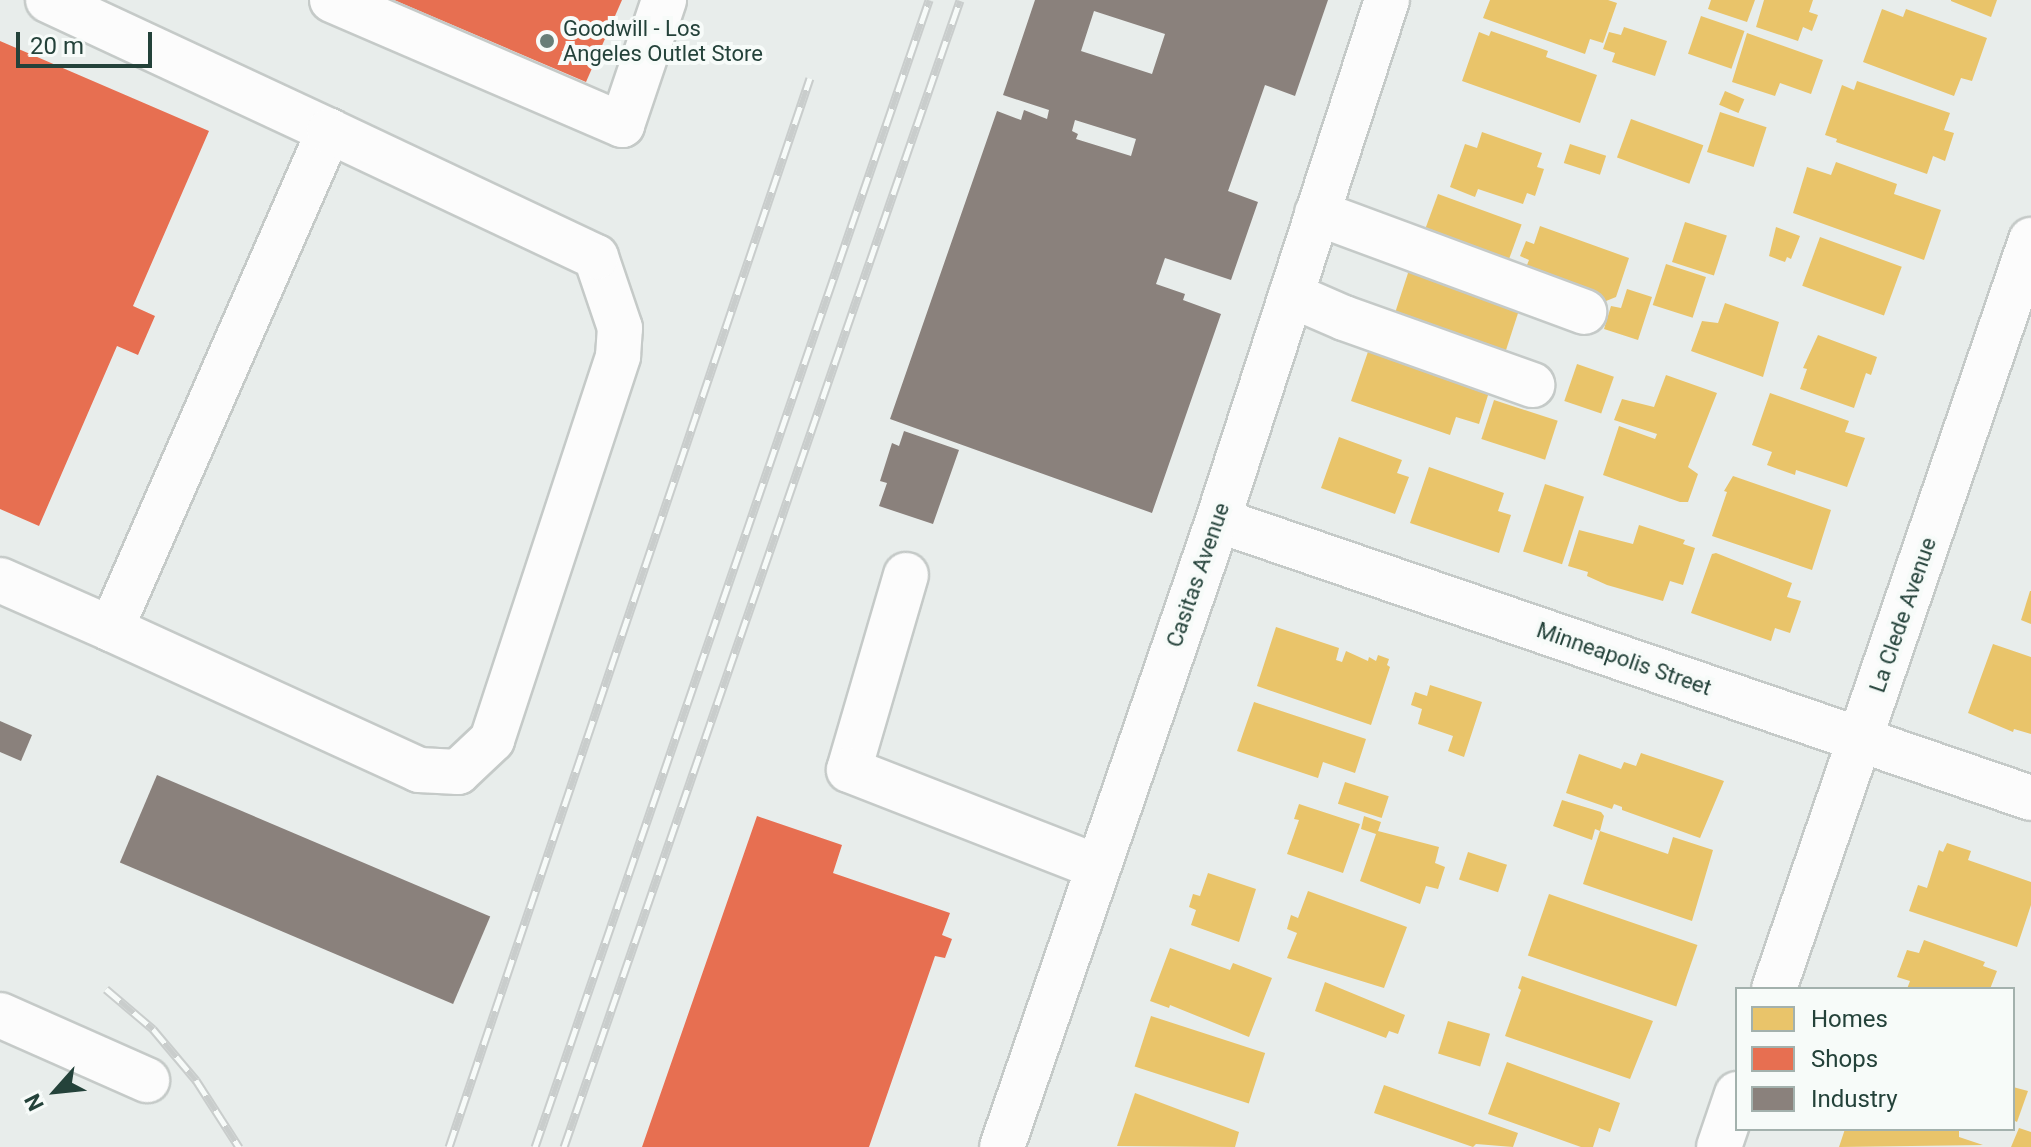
<!DOCTYPE html>
<style>
body{margin:0}
#map{position:relative;width:2031px;height:1147px;overflow:hidden;background:#e8edeb;font-family:Roboto,sans-serif}
div>[style]{position:absolute}
.homes>*{inset:0;background:#e9c46a;transform-origin:0 0}
.shops>*{inset:0;background:#e76f51}
.industry>*{inset:0;background:#8a817c;transform-origin:0 0}
.roads{filter:drop-shadow(2px 0 #c5cac8) drop-shadow(-2px 0 #c5cac8) drop-shadow(0 2px #c5cac8) drop-shadow(0 -2px #c5cac8)}
.minor>*{height:44px;margin:-22px;padding:0 22px;transform-origin:22px;border-radius:22px;background:#fcfcfc}
.rail>*{height:9px;margin-top:-4.5px;transform-origin:0;background:repeating-linear-gradient(90deg,#f7fbf9 0 18px,#c9cdcc 0 36px);box-sizing:border-box;border-block:2px solid #c9cdcc}
.dots>*{width:22px;height:22px;translate:-50% -50%;box-sizing:border-box;border:4px solid #f7fbf9;border-radius:50%}
span{translate:-50% -50%;white-space:nowrap;text-align:center;line-height:1.15;-webkit-text-stroke:8px #f7fbf9;paint-order:stroke}
.poi-label{font-size:22px;color:#24423a}
.left{translate:0 -50%;text-align:left}
.street-label{font-size:22px;color:#24423a}
.legend{position:absolute;left:1735px;top:987px;width:280px;height:144px;box-sizing:border-box;background:#f7fbf9;border:2px solid #a3b1ad;margin:0;padding:10px 14px;list-style:none;font-size:24px;color:#24423a}
.legend li{display:flex;align-items:center;gap:16px;height:40px}
.legend b{width:40px;border:2px solid #a3b1ad}
.north{position:absolute;left:16px;top:1051px;width:80px;height:80px;-webkit-text-stroke:6px #f7fbf9;paint-order:stroke;rotate:243deg;font-size:22px;font-weight:700;line-height:32px;text-align:center;color:#24423a}
.north::after{content:'';display:block;margin:auto;width:28px;height:36px;background:#24423a;clip-path:polygon(50% 0,100% 100%,50% 72%,0 100%)}
.scale{position:absolute;left:16px;top:32px;width:136px;height:36px;box-sizing:border-box;border:4px solid #24423a;border-top:0;padding-left:10px;font-size:24px;line-height:28px;white-space:nowrap;color:#24423a;-webkit-text-stroke:6px #f7fbf9;paint-order:stroke}
</style>
<div id="map">
<div class="homes">
<div style="clip-path:polygon(1490px 0,1608px 0,1617px 3px,1603px 43px,1590px 39px,1585px 54px,1483px 18px)"></div>
<div style="clip-path:polygon(1711px 0,1755px 0,1747px 22px,1708px 9px)"></div>
<div style="clip-path:polygon(1764px 0,1813px 0,1809px 12px,1818px 15px,1812px 31px,1803px 27px,1798px 41px,1756px 27px)"></div>
<div style="clip-path:polygon(1997px 0,1991px 17px,1951px 1px,1951px 0)"></div>
<div style="clip-path:polygon(1882px 9px,1903px 17px,1906px 9px,1987px 38px,1972px 81px,1961px 78px,1954px 96px,1863px 62px)"></div>
<div style="left:1701px;top:16px;width:46px;height:40px;rotate:19deg"></div>
<div style="clip-path:polygon(1624px 27px,1667px 41px,1655px 76px,1612px 62px,1615px 53px,1603px 49px,1609px 32px,1621px 35px)"></div>
<div style="clip-path:polygon(1491px 31px,1548px 51px,1546px 57px,1597px 75px,1580px 123px,1462px 81px,1479px 32px,1489px 36px)"></div>
<div style="clip-path:polygon(1747px 33px,1823px 60px,1811px 94px,1780px 83px,1775px 96px,1732px 82px)"></div>
<div style="clip-path:polygon(1857px 81px,1950px 113px,1944px 130px,1954px 133px,1945px 161px,1933px 156px,1927px 174px,1836px 142px,1837px 139px,1825px 135px,1842px 85px,1854px 90px)"></div>
<div style="left:1725px;top:91px;width:21px;height:15px;rotate:23deg"></div>
<div style="left:1720px;top:112px;width:49px;height:42px;rotate:18deg"></div>
<div style="left:1631px;top:119px;width:77px;height:41px;rotate:20deg"></div>
<div style="clip-path:polygon(1482px 132px,1542px 153px,1537px 167px,1544px 169px,1535px 196px,1527px 193px,1523px 204px,1478px 189px,1475px 197px,1450px 187px,1465px 144px,1477px 148px)"></div>
<div style="left:1570px;top:144px;width:38px;height:20px;rotate:18deg"></div>
<div style="clip-path:polygon(1836px 162px,1897px 184px,1894px 194px,1941px 210px,1924px 260px,1793px 213px,1807px 167px,1831px 175px)"></div>
<div style="left:1438px;top:194px;width:89px;height:52px;rotate:20deg"></div>
<div style="left:1685px;top:222px;width:44px;height:42px;rotate:18deg"></div>
<div style="clip-path:polygon(1540px 226px,1629px 258px,1616px 297px,1601px 303px,1522px 277px,1529px 260px,1520px 256px,1526px 241px,1534px 244px)"></div>
<div style="clip-path:polygon(1776px 227px,1800px 236px,1791px 259px,1787px 257px,1785px 262px,1769px 256px)"></div>
<div style="left:1820px;top:237px;width:87px;height:52px;rotate:20deg"></div>
<div style="left:1666px;top:264px;width:42px;height:43px;rotate:18deg"></div>
<div style="left:1409px;top:270px;width:117px;height:54px;rotate:18deg"></div>
<div style="clip-path:polygon(1627px 289px,1652px 297px,1638px 340px,1604px 329px,1611px 306px,1621px 308px)"></div>
<div style="clip-path:polygon(1725px 303px,1779px 322px,1763px 377px,1691px 351px,1702px 321px,1718px 323px)"></div>
<div style="clip-path:polygon(1818px 335px,1877px 357px,1871px 375px,1866px 373px,1854px 408px,1800px 389px,1807px 369px,1803px 368px)"></div>
<div style="clip-path:polygon(1371px 343px,1431px 366px,1429px 372px,1489px 392px,1479px 424px,1456px 417px,1450px 435px,1351px 401px)"></div>
<div style="left:1577px;top:364px;width:39px;height:39px;rotate:19deg"></div>
<div style="clip-path:polygon(1666px 375px,1717px 393px,1688px 467px,1698px 474px,1688px 502px,1680px 502px,1603px 475px,1619px 426px,1655px 439px,1657px 434px,1614px 420px,1622px 399px,1654px 407px)"></div>
<div style="clip-path:polygon(1770px 393px,1849px 421px,1845px 432px,1865px 438px,1847px 487px,1796px 470px,1795px 475px,1767px 465px,1772px 452px,1752px 445px)"></div>
<div style="left:1494px;top:400px;width:67px;height:41px;rotate:18deg"></div>
<div style="clip-path:polygon(1339px 437px,1402px 460px,1397px 473px,1409px 477px,1395px 514px,1321px 488px)"></div>
<div style="clip-path:polygon(1429px 467px,1504px 493px,1498px 511px,1511px 515px,1499px 553px,1410px 523px)"></div>
<div style="clip-path:polygon(1733px 476px,1831px 510px,1812px 570px,1712px 536px,1727px 492px,1724px 491px)"></div>
<div style="left:1545px;top:484px;width:41px;height:71px;rotate:18deg"></div>
<div style="clip-path:polygon(1639px 525px,1685px 540px,1683px 544px,1695px 548px,1683px 585px,1670px 581px,1663px 601px,1607px 585px,1587px 576px,1588px 572px,1568px 566px,1579px 530px,1633px 544px)"></div>
<div style="clip-path:polygon(1716px 553px,1792px 583px,1787px 597px,1801px 601px,1790px 633px,1775px 628px,1771px 641px,1691px 613px,1712px 554px)"></div>
<div style="clip-path:polygon(2030px 591px,2031px 591px,2031px 624px,2021px 620px)"></div>
<div style="clip-path:polygon(1276px 627px,1339px 648px,1336px 660px,1342px 662px,1346px 651px,1368px 661px,1369px 657px,1376px 661px,1378px 655px,1389px 659px,1387px 665px,1390px 667px,1371px 725px,1257px 686px)"></div>
<div style="clip-path:polygon(1993px 644px,2031px 657px,2031px 734px,2014px 729px,2013px 732px,1968px 713px)"></div>
<div style="clip-path:polygon(1430px 685px,1482px 702px,1464px 757px,1448px 751px,1453px 736px,1418px 724px,1422px 709px,1411px 705px,1415px 692px,1427px 696px)"></div>
<div style="clip-path:polygon(1254px 702px,1366px 739px,1355px 773px,1323px 762px,1318px 778px,1237px 751px)"></div>
<div style="clip-path:polygon(1641px 753px,1724px 781px,1700px 838px,1622px 810px,1622px 807px,1614px 804px,1612px 809px,1566px 793px,1579px 754px,1621px 769px,1624px 762px,1636px 766px)"></div>
<div style="left:1345px;top:782px;width:46px;height:23px;rotate:18deg"></div>
<div style="clip-path:polygon(1562px 800px,1601px 812px,1604px 816px,1600px 831px,1595px 829px,1592px 840px,1553px 826px)"></div>
<div style="clip-path:polygon(1299px 804px,1360px 824px,1343px 873px,1287px 854px,1299px 820px,1294px 819px)"></div>
<div style="clip-path:polygon(1364px 816px,1381px 822px,1378px 831px,1439px 847px,1435px 863px,1445px 867px,1438px 889px,1426px 886px,1420px 904px,1360px 881px,1376px 834px,1361px 829px)"></div>
<div style="clip-path:polygon(1600px 831px,1668px 854px,1673px 837px,1713px 850px,1692px 921px,1583px 884px)"></div>
<div style="clip-path:polygon(1947px 843px,1971px 851px,1968px 860px,2031px 882px,2031px 905px,2017px 947px,1909px 911px,1918px 885px,1927px 888px,1939px 850px,1943px 852px)"></div>
<div style="left:1468px;top:852px;width:41px;height:29px;rotate:18deg"></div>
<div style="clip-path:polygon(1208px 873px,1256px 889px,1239px 942px,1191px 925px,1196px 910px,1189px 907px,1193px 894px,1200px 896px)"></div>
<div style="clip-path:polygon(1308px 891px,1407px 927px,1384px 988px,1287px 958px,1297px 933px,1287px 929px,1291px 915px,1298px 918px)"></div>
<div style="left:1549px;top:894px;width:157px;height:65px;rotate:19deg"></div>
<div style="clip-path:polygon(1924px 940px,1985px 962px,1983px 966px,1997px 971px,1990px 989px,1907px 989px,1910px 981px,1897px 977px,1907px 950px,1919px 953px)"></div>
<div style="clip-path:polygon(1170px 948px,1230px 970px,1233px 963px,1272px 978px,1249px 1037px,1170px 1005px,1169px 1008px,1150px 1001px)"></div>
<div style="clip-path:polygon(1522px 976px,1653px 1021px,1630px 1079px,1505px 1036px,1521px 990px,1518px 988px)"></div>
<div style="clip-path:polygon(1325px 982px,1405px 1015px,1398px 1034px,1389px 1031px,1386px 1038px,1315px 1011px)"></div>
<div style="left:1151px;top:1016px;width:120px;height:53px;rotate:18deg"></div>
<div style="left:1448px;top:1021px;width:44px;height:34px;rotate:17deg"></div>
<div style="clip-path:polygon(1507px 1062px,1620px 1103px,1610px 1132px,1599px 1128px,1593px 1147px,1581px 1147px,1488px 1114px)"></div>
<div style="clip-path:polygon(1384px 1085px,1518px 1133px,1513px 1147px,1476px 1144px,1473px 1147px,1374px 1113px)"></div>
<div style="clip-path:polygon(2013px 1087px,2028px 1091px,2017px 1122px,2013px 1120px)"></div>
<div style="clip-path:polygon(1135px 1093px,1239px 1132px,1235px 1147px,1117px 1146px)"></div>
<div style="clip-path:polygon(2019px 1128px,2031px 1132px,2031px 1147px,2011px 1147px)"></div>
<div style="clip-path:polygon(1845px 1129px,1959px 1129px,1959px 1137px,1983px 1145px,1839px 1147px)"></div>
</div>
<div class="shops">
<div style="clip-path:polygon(394px 0,622px 0,586px 82px)"></div>
<div style="clip-path:polygon(0 41px,209px 131px,133px 306px,155px 316px,138px 355px,117px 346px,39px 526px,0 509px)"></div>
<div style="clip-path:polygon(757px 816px,842px 845px,833px 873px,950px 913px,942px 935px,952px 939px,945px 958px,935px 956px,869px 1147px,642px 1147px)"></div>
</div>
<div class="industry">
<div style="clip-path:polygon(evenodd,1035px 0,1328px 0,1295px 96px,1265px 85px,1228px 191px,1258px 202px,1231px 280px,1165px 258px,1156px 284px,1185px 294px,1183px 300px,1221px 314px,1152px 513px,890px 419px,997px 111px,1021px 120px,1024px 110px,1047px 119px,1049px 110px,1003px 95px,1035px 0,1094px 11px,1165px 34px,1152px 74px,1081px 51px,1094px 11px,1035px 0,1075px 120px,1136px 139px,1131px 156px,1076px 139px,1078px 134px,1072px 131px,1075px 120px)"></div>
<div style="clip-path:polygon(904px 431px,959px 450px,933px 524px,879px 506px,887px 483px,880px 481px,892px 443px,899px 446px)"></div>
<div style="clip-path:polygon(0 721px,32px 735px,21px 761px,0 752px)"></div>
<div style="left:157px;top:775px;width:362px;height:95px;rotate:23deg"></div>
</div>
<div class="roads">
<div class="minor">
<div style="left:332px;top:0;width:316px;rotate:23.3deg"></div>
<div style="left:622px;top:125px;width:132px;rotate:-71.4deg"></div>
<div style="left:1317px;top:213px;width:285px;rotate:20.3deg"></div>
<div style="left:1291px;top:295px;width:58px;rotate:23.5deg"></div>
<div style="left:1344px;top:318px;width:200px;rotate:19.6deg"></div>
<div style="left:1218px;top:520px;width:859px;rotate:18.88deg"></div>
<div style="left:906px;top:575px;width:203px;rotate:106.3deg"></div>
<div style="left:849px;top:770px;width:267px;rotate:21.3deg"></div>
<div style="left:0;top:580px;width:121px;rotate:23.8deg"></div>
<div style="left:111px;top:629px;width:544px;rotate:-66.36deg"></div>
<div style="left:329px;top:131px;width:310px;rotate:-155deg"></div>
<div style="left:111px;top:629px;width:339px;rotate:24.6deg"></div>
<div style="left:419px;top:770px;width:39px;rotate:3deg"></div>
<div style="left:458px;top:772px;width:47px;rotate:-43.3deg"></div>
<div style="left:492px;top:740px;width:404px;rotate:-71.8deg"></div>
<div style="left:618px;top:356px;width:28px;rotate:-86deg"></div>
<div style="left:620px;top:328px;width:75px;rotate:-108.7deg"></div>
<div style="left:596px;top:257px;width:295px;rotate:-154.7deg"></div>
<div style="left:1774px;top:989px;width:792px;rotate:-71.06deg"></div>
<div style="left:0;top:1015px;width:161px;rotate:23.9deg"></div>
<div style="left:1002px;top:1147px;width:663px;rotate:-70.99deg"></div>
<div style="left:1218px;top:520px;width:547px;rotate:-72deg"></div>
<div style="left:1719px;top:1147px;width:56px;rotate:-71.2deg"></div>
</div>
</div>
<div class="rail">
<div style="left:106px;top:989px;width:62px;rotate:40.4deg"></div>
<div style="left:153px;top:1029px;width:67px;rotate:49.9deg"></div>
<div style="left:196px;top:1080px;width:80px;rotate:57.3deg"></div>
<div style="left:449px;top:1147px;width:1128px;rotate:-71.34deg"></div>
<div style="left:535px;top:1147px;width:1213px;rotate:-71.04deg"></div>
<div style="left:564px;top:1147px;width:1213px;rotate:-70.95deg"></div>
</div>
<div class="dots">
<div style="left:547px;top:41px;background:#697e78"></div>
</div>
<div class="poi-label">
<span class="left" style="left:563px;top:41px">Goodwill - Los<br>Angeles Outlet Store</span>
</div>
<div class="street-label">
<span style="left:1198px;top:575px;rotate:-71deg">Casitas Avenue</span>
<span style="left:1903px;top:615px;rotate:-71deg">La Clede Avenue</span>
<span style="left:1624px;top:659px;rotate:19deg">Minneapolis Street</span>
</div>
<ul class="legend">
<li><b style="height:22px;background:#e9c46a"></b>Homes</li>
<li><b style="height:22px;background:#e76f51"></b>Shops</li>
<li><b style="height:22px;background:#8a817c"></b>Industry</li>
</ul>
<div class="north">N</div>
<div class="scale">20 m</div>
</div>
